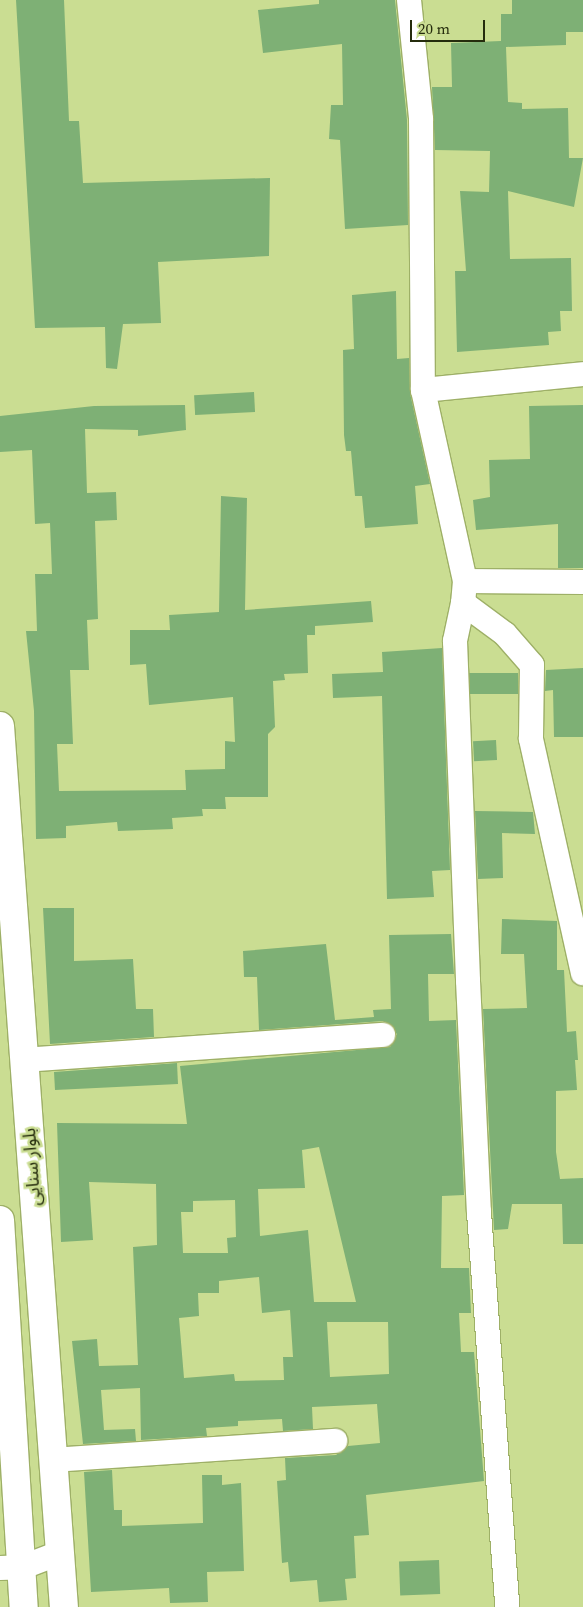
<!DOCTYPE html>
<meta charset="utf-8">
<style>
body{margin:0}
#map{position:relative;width:583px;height:1607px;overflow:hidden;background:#cadd92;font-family:"Source Serif 4","Noto Sans Arabic",serif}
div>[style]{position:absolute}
.building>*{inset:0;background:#7eb075;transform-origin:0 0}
.roads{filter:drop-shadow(1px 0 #9eb067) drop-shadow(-1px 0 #9eb067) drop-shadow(0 1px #9eb067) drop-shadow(0 -1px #9eb067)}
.street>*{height:24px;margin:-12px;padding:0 12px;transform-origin:12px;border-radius:12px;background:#fff}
.secondary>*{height:28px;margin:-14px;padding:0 14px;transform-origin:14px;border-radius:14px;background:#fff}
span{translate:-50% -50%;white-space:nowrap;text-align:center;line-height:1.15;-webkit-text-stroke:5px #cadd92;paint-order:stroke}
.street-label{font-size:18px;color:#252c0d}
.scale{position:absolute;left:410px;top:20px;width:75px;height:22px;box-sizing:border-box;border:2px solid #252c0d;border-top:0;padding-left:6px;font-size:15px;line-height:18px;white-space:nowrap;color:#252c0d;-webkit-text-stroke:4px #cadd92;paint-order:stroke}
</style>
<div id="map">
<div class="building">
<div style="clip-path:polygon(16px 0,64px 0,69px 121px,79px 121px,83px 183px,270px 178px,269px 256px,158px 262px,161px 323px,123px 324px,117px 369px,106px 368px,105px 327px,35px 328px)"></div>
<div style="clip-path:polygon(319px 0,395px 0,407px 120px,408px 225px,345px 229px,340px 140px,329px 139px,331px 105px,343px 105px,342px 44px,263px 53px,258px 10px,319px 4px)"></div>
<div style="clip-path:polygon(512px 0,583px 0,583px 32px,566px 32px,566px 45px,506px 47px,508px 102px,522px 103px,522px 109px,568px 108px,569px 158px,583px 158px,574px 207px,508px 191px,510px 259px,571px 258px,572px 311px,560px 311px,561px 331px,548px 332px,549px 345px,457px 352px,455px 271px,466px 271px,460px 191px,489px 192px,490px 151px,435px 150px,432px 87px,452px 87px,451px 43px,501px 41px,501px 14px,512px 14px)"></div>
<div style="clip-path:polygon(396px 291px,397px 359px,409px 358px,410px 393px,430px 484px,415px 486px,418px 524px,365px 528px,362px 496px,355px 496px,351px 451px,346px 451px,344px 435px,343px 350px,354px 349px,352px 295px)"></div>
<div style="left:254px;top:392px;width:20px;height:60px;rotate:87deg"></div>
<div style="clip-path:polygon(185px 405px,186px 430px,138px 436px,138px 430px,85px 429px,87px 493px,116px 492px,117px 520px,95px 521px,98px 619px,87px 620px,89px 670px,70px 670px,73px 744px,57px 744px,59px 791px,186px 790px,185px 770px,225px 769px,225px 741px,235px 742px,233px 697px,149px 705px,146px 664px,130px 665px,130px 630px,170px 630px,169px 615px,219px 612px,221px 496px,247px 498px,245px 610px,371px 601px,373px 622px,315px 626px,315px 635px,307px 635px,308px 673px,284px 674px,285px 680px,273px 681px,275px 727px,268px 734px,268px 797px,225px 797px,226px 809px,202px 809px,203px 816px,172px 818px,173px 829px,118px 831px,117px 822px,66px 826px,66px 838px,36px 839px,34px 711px,26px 631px,37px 631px,35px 574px,52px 574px,50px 523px,35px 524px,32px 450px,0 452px,0 416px,94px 406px)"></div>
<div style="clip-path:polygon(583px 405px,583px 568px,558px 568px,558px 524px,476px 530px,473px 500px,490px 497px,489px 460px,530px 459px,529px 406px)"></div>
<div style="clip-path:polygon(442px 648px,450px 870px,432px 871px,434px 897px,387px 899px,382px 696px,333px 698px,332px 674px,383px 672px,382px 652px)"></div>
<div style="clip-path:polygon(583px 668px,583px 737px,554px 737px,553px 690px,545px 691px,546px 670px)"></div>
<div style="left:518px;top:673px;width:21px;height:49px;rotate:90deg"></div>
<div style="left:496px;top:740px;width:20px;height:23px;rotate:87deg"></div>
<div style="clip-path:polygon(475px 811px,533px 812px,535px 834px,502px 833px,503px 878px,478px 879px)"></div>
<div style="clip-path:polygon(43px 908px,74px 908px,74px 961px,133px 959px,136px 1009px,153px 1009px,154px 1037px,50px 1044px)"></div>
<div style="clip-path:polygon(502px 919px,557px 921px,557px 970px,564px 970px,567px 1032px,576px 1031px,578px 1060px,575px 1060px,577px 1090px,556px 1091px,556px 1152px,560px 1179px,583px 1178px,583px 1244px,563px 1244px,562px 1204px,512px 1204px,508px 1229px,494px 1230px,483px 1009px,527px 1008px,524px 954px,501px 954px)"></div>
<div style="clip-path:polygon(evenodd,451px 934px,454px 974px,428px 974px,429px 1021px,456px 1020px,464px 1195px,442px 1196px,441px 1268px,469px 1268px,471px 1313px,459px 1313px,461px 1352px,474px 1352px,484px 1481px,366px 1495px,369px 1535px,354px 1536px,356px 1578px,345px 1579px,347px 1600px,319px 1602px,317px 1580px,290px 1582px,288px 1562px,282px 1563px,277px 1481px,286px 1480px,285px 1458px,336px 1455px,348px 1446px,380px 1443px,377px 1404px,312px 1407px,313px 1429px,283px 1431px,282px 1419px,238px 1421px,238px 1426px,206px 1428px,207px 1436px,141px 1440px,140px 1388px,101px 1390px,104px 1430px,135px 1429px,136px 1441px,83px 1444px,72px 1341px,97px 1339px,99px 1366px,138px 1365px,133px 1247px,157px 1245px,156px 1184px,89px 1182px,93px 1240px,61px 1242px,57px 1123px,187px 1124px,180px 1066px,390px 1047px,397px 1034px,383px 1021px,259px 1030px,257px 977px,244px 977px,243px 951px,326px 944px,335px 1020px,374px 1017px,373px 1010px,391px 1009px,389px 935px,451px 934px,319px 1147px,356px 1302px,314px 1302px,308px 1230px,260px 1236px,258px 1189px,305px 1188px,302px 1150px,319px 1147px,451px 934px,235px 1200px,236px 1237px,227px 1238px,228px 1253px,183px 1253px,181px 1212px,193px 1212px,193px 1201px,235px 1200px,451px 934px,259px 1277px,262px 1313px,290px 1310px,293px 1357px,283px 1357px,284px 1380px,235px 1381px,234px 1374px,184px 1378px,179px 1318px,199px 1316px,198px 1293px,219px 1293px,219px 1281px,259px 1277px,451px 934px,327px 1322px,388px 1322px,389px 1374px,330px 1377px,327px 1322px)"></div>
<div style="clip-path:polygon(177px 1063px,178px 1084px,55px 1090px,54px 1072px)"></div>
<div style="clip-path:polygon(112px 1470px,114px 1510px,122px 1510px,122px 1526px,203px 1523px,202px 1475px,222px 1475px,222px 1485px,241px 1483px,244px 1571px,207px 1572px,208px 1602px,170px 1603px,169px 1588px,91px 1592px,84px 1472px)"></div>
<div style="left:439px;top:1560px;width:34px;height:40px;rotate:88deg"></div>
</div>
<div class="roads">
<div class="street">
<div style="left:409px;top:0;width:120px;rotate:84.2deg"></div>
<div style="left:421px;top:119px;width:271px;rotate:89.6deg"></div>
<div style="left:423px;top:390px;width:196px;rotate:77.6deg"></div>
<div style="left:465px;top:581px;width:22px;rotate:95deg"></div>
<div style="left:463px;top:603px;width:52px;rotate:36.4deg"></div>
<div style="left:505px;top:634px;width:41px;rotate:48.9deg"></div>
<div style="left:532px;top:665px;width:74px;rotate:90.8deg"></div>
<div style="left:531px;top:739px;width:240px;rotate:77.5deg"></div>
<div style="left:423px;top:390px;width:161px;rotate:-5.7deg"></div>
<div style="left:465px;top:581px;width:118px;rotate:0.5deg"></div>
<div style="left:463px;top:603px;width:39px;rotate:102deg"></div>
<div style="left:455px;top:641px;width:340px;rotate:87.8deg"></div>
<div style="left:468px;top:981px;width:231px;rotate:87.3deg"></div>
<div style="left:479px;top:1212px;width:396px;rotate:85.9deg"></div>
<div style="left:24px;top:1060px;width:360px;rotate:-4deg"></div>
<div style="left:53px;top:1460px;width:283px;rotate:-3.9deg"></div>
<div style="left:0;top:1568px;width:23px;rotate:-2deg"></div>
<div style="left:23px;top:1567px;width:39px;rotate:-21deg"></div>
</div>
<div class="secondary">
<div style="left:0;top:726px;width:883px;rotate:85.85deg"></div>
<div style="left:0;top:1220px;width:388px;rotate:86.5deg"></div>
</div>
</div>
<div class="street-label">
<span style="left:32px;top:1167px;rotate:-94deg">بلوار سنایی</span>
</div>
<div class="scale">20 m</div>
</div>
